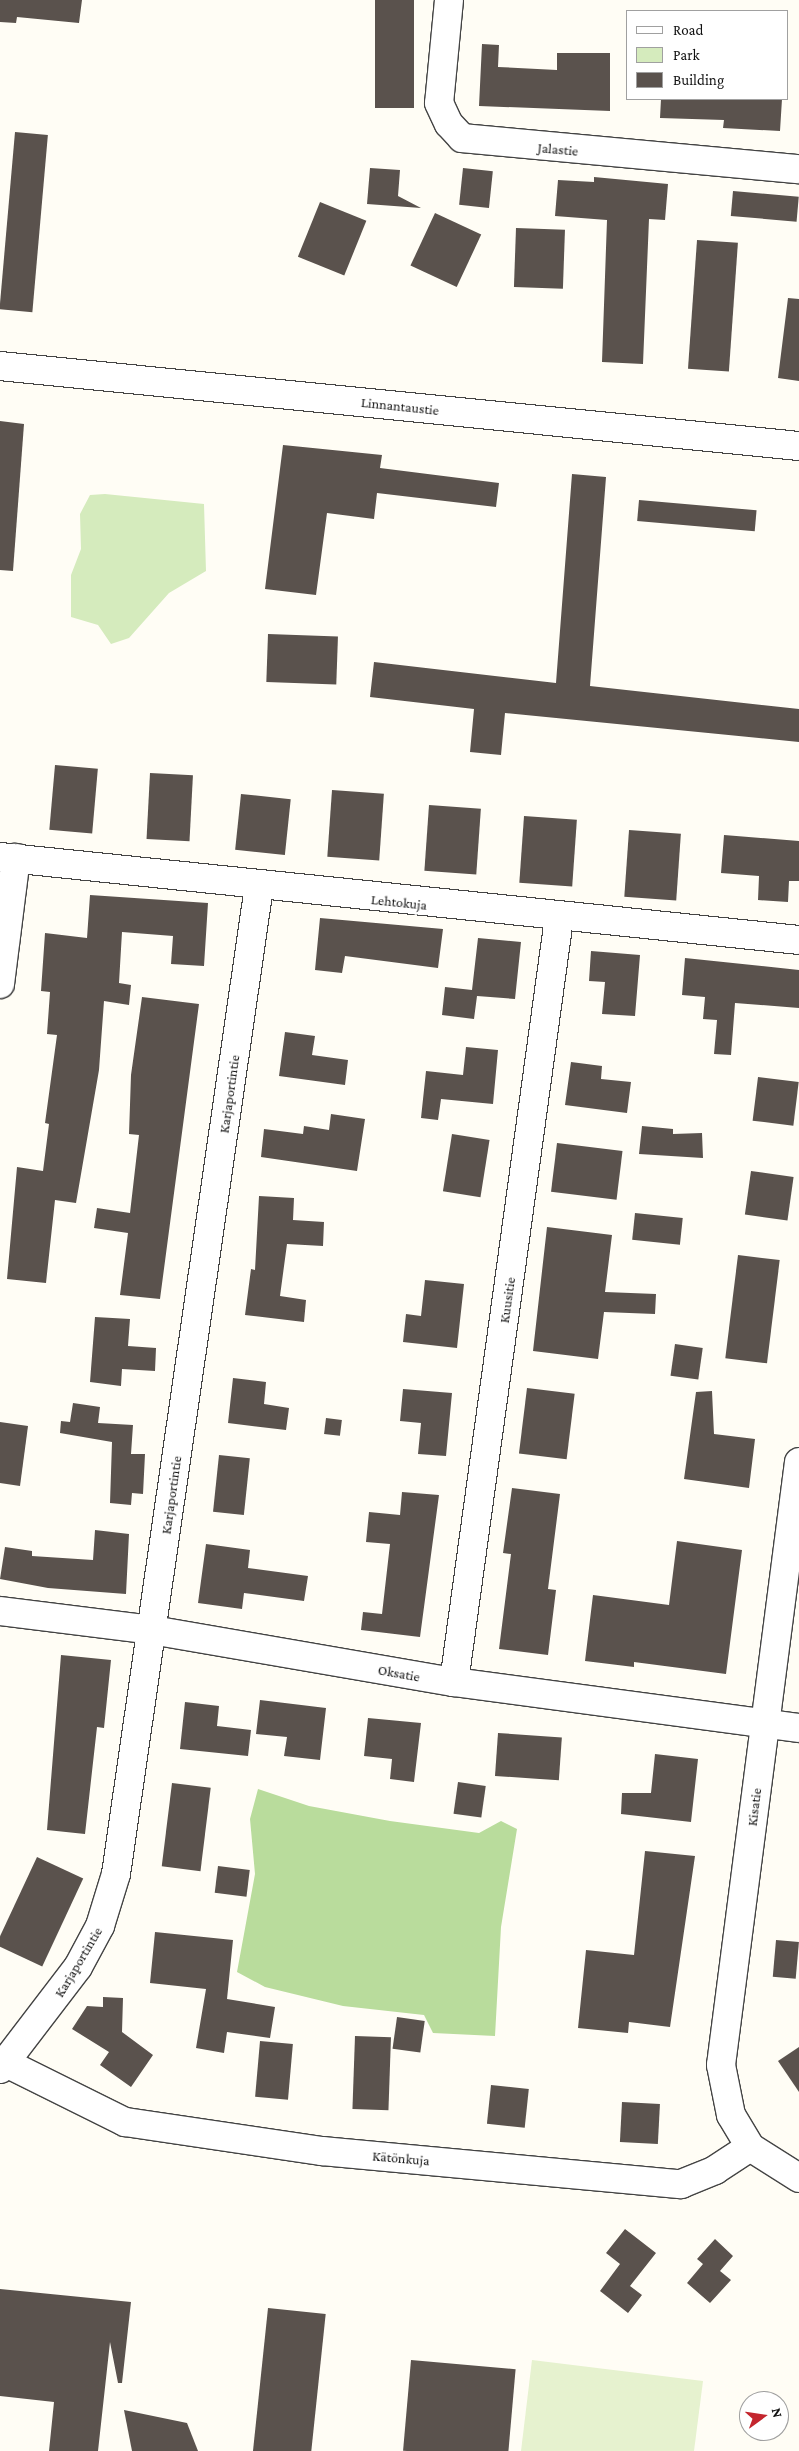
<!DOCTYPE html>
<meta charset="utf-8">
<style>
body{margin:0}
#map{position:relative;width:799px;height:2451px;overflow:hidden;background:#fffdf5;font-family:"Crimson Pro",serif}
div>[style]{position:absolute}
.green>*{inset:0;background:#d5ebbd}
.forest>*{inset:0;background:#b9dc9c}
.pitch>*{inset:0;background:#e6f2cf}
.building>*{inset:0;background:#5a524d;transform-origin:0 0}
.roads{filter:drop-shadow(1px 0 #444) drop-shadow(-1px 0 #444) drop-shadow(0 1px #444) drop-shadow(0 -1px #444)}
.minor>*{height:28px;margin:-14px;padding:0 14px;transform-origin:14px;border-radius:14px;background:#fff}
span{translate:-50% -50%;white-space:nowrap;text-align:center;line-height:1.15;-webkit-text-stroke:5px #fff;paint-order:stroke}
.street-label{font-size:14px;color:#111}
.legend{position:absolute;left:626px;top:10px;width:162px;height:90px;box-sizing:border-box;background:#fff;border:1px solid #a0a0a0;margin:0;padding:6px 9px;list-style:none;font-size:15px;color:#111}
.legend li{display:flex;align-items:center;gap:10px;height:25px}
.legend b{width:25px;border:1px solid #a0a0a0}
.north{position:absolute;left:739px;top:2391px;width:50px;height:50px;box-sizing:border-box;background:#fff;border:1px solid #a0a0a0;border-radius:50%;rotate:76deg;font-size:14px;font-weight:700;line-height:20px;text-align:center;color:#111}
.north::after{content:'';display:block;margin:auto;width:18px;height:22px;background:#c4262e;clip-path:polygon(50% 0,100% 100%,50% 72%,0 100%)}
</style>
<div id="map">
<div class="green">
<div style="clip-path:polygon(105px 494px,204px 504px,206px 571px,169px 593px,129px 638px,111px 644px,98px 625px,71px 617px,71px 575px,81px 549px,80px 514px,90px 495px)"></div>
</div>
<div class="forest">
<div style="clip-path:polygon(258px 1789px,309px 1806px,390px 1821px,479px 1833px,501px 1821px,517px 1829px,501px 1927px,495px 2036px,433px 2033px,424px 2015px,343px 2006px,265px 1987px,237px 1972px,255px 1874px,250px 1819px)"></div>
</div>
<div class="pitch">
<div style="clip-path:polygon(532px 2360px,703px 2381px,694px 2451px,521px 2451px)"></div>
</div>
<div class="building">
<div style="clip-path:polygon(0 0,82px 0,79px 23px,17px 17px,16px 23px,0 22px)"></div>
<div style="left:375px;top:0;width:39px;height:108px"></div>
<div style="clip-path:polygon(482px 44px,499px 45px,498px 67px,557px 70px,557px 53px,610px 53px,610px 111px,479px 106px)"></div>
<div style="clip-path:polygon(661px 99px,782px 99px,780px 131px,723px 128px,724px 120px,660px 118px)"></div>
<div style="left:15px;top:132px;width:33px;height:178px;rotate:5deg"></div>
<div style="clip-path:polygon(370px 168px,400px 170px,398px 196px,421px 208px,367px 204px)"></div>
<div style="left:463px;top:168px;width:30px;height:37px;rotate:6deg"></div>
<div style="clip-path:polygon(594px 177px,668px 184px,665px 220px,649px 219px,643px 364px,602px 362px,607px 220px,555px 216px,558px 180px,594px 182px)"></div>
<div style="left:733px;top:191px;width:66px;height:25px;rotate:5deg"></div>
<div style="left:320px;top:202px;width:50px;height:59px;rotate:22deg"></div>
<div style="left:435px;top:213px;width:51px;height:58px;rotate:25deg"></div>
<div style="left:516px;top:228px;width:49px;height:59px;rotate:2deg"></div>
<div style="left:697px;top:240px;width:41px;height:129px;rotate:4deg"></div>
<div style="clip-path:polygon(788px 298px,799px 299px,799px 381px,778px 378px)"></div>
<div style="clip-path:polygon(0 421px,24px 424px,13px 571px,0 570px)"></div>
<div style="clip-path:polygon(283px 445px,382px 455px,380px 468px,499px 483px,496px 507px,377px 493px,374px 519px,327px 513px,316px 595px,265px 589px)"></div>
<div style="clip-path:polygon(572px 474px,606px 477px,590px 686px,799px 709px,799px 742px,505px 713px,501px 755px,470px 752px,474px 709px,370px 697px,374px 662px,556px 683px)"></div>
<div style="left:639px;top:500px;width:118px;height:21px;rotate:5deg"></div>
<div style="left:268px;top:634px;width:70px;height:48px;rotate:2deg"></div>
<div style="left:55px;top:765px;width:43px;height:65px;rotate:5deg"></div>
<div style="left:150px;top:773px;width:43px;height:66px;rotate:3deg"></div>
<div style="left:332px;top:790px;width:52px;height:67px;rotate:4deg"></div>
<div style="left:241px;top:794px;width:50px;height:56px;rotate:6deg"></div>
<div style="left:429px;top:805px;width:52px;height:66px;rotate:4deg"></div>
<div style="left:524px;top:816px;width:53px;height:67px;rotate:4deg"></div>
<div style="left:629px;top:830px;width:52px;height:67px;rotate:4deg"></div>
<div style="clip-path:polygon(724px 835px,799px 841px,799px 881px,789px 881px,788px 902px,758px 900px,759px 876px,721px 873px)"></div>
<div style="clip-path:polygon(90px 895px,208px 903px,204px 966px,171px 964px,173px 936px,122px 932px,119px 983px,131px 985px,129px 1005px,104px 1001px,99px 1070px,76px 1203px,55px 1200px,46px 1283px,7px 1279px,17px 1167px,43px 1171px,49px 1124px,45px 1123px,57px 1035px,47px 1034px,50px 992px,41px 991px,45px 933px,87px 938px)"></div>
<div style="clip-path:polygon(320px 918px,443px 929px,438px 968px,345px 956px,342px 973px,315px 970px)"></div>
<div style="clip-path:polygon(478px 938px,521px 942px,515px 999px,477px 996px,474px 1019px,442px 1015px,445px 987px,472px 990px)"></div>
<div style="clip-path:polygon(591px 951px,640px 955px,635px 1016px,602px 1014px,605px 982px,589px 981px)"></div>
<div style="clip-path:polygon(685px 958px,799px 970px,799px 1008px,735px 1003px,731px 1055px,714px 1054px,717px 1020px,703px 1019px,705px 997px,682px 995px)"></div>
<div style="clip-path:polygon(142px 997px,199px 1004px,160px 1299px,120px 1295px,128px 1233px,94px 1228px,97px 1208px,130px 1213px,139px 1135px,129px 1134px,131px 1075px)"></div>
<div style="clip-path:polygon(285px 1032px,315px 1036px,312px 1055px,348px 1060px,345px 1085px,279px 1076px)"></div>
<div style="clip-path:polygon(466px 1047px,498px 1050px,493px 1104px,441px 1099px,438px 1120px,421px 1118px,426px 1071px,463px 1075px)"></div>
<div style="clip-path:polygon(571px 1062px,602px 1066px,601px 1079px,631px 1082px,627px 1113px,565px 1105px)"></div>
<div style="left:758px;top:1077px;width:41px;height:44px;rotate:7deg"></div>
<div style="clip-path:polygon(331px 1114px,365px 1119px,357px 1171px,261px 1157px,264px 1129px,303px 1134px,304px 1126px,329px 1130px)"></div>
<div style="clip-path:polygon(642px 1126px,673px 1129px,673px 1134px,702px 1133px,703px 1158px,639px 1154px)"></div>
<div style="left:452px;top:1134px;width:38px;height:58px;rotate:9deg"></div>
<div style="left:557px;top:1143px;width:66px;height:49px;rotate:7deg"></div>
<div style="left:751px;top:1171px;width:43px;height:44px;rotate:8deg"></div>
<div style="clip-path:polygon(259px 1196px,294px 1198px,293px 1220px,324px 1222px,323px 1246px,287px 1244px,280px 1296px,306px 1300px,304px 1322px,245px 1315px,251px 1269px,255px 1270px)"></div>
<div style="left:635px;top:1213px;width:48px;height:27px;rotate:6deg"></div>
<div style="clip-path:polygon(547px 1227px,612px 1235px,605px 1292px,656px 1294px,655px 1314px,604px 1312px,598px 1359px,533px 1351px)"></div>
<div style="left:738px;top:1255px;width:42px;height:104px;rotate:7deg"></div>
<div style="clip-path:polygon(425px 1280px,464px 1284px,457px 1348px,403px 1342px,406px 1314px,421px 1316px)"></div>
<div style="clip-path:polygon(95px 1317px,130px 1319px,128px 1346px,156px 1348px,155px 1371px,122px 1369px,121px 1386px,90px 1382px)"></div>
<div style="left:675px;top:1344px;width:28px;height:32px;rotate:8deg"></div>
<div style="clip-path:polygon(233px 1378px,266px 1382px,264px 1404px,289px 1408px,286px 1430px,228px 1423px)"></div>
<div style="left:527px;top:1388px;width:48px;height:66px;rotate:7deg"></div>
<div style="clip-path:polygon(403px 1389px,452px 1393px,446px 1456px,418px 1454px,421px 1423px,400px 1421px)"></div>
<div style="clip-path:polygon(712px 1391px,714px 1434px,755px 1439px,749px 1488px,684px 1479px,696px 1392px)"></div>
<div style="clip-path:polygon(73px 1403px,100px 1407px,98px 1423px,133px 1425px,131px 1454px,145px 1454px,143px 1494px,132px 1493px,131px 1505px,110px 1503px,112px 1442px,60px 1433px,61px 1421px,70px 1422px)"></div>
<div style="left:326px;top:1418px;width:16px;height:16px;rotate:7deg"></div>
<div style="clip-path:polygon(0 1422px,28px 1426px,20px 1486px,0 1483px)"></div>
<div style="left:219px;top:1455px;width:31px;height:57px;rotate:6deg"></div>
<div style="clip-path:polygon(512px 1488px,560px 1494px,548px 1589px,556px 1590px,548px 1655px,499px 1649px,511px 1554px,503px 1553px)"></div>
<div style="clip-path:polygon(402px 1492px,439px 1495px,420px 1637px,361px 1630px,363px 1612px,382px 1614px,390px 1544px,366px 1542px,369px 1512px,400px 1515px)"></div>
<div style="clip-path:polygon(95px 1530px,129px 1534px,126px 1594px,48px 1588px,0 1579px,5px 1547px,32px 1551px,32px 1556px,93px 1560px)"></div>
<div style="clip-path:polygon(677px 1541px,742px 1550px,726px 1674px,634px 1662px,634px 1667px,585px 1661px,593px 1595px,669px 1605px)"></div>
<div style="clip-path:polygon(206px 1544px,250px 1550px,248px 1568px,308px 1576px,304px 1601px,244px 1593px,242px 1609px,198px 1603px)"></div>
<div style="clip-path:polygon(61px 1655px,111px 1660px,104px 1728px,97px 1727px,85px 1834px,47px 1830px)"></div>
<div style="clip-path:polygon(260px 1700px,326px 1708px,320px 1760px,284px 1756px,287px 1737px,256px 1734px)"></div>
<div style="clip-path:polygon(185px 1702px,219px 1706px,217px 1726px,251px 1730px,248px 1756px,180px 1749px)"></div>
<div style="clip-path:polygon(368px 1718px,421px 1723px,414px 1782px,390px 1779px,392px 1759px,364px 1756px)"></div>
<div style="left:498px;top:1733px;width:64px;height:43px;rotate:4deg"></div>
<div style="clip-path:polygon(655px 1754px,698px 1759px,691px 1822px,621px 1814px,622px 1793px,651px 1793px)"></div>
<div style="left:458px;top:1782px;width:28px;height:32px;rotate:8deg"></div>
<div style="left:172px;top:1783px;width:39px;height:84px;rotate:7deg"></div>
<div style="clip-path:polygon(645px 1851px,695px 1856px,670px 2027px,629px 2022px,628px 2033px,578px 2028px,586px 1950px,634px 1955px)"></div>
<div style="left:37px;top:1857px;width:51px;height:97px;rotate:25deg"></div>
<div style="left:218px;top:1866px;width:32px;height:27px;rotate:7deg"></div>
<div style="clip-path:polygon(155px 1932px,233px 1940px,227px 1999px,275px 2007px,270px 2038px,227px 2032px,224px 2053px,196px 2048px,206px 1989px,150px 1983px)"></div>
<div style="left:776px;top:1940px;width:23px;height:37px;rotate:5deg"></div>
<div style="clip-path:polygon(103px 1997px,123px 1998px,122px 2032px,153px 2055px,131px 2087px,100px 2065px,109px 2052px,72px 2029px,87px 2006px,103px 2007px)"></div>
<div style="left:397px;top:2017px;width:28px;height:32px;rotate:8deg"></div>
<div style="left:355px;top:2036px;width:36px;height:73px;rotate:2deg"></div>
<div style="left:260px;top:2041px;width:33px;height:56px;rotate:5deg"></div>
<div style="clip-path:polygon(799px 2047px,799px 2092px,778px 2061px)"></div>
<div style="left:491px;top:2085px;width:38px;height:39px;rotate:6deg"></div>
<div style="left:622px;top:2102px;width:38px;height:40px;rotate:3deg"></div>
<div style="clip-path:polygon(625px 2229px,656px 2253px,630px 2286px,642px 2295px,628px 2313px,600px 2291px,620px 2264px,606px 2253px)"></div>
<div style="clip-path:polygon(715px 2239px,733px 2256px,720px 2271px,731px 2280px,710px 2303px,687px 2283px,703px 2264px,697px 2259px)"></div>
<div style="clip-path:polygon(0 2289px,131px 2302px,122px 2383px,118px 2383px,110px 2342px,98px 2451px,49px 2451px,54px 2402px,0 2396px)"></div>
<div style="left:268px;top:2308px;width:58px;height:144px;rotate:6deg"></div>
<div style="left:411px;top:2360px;width:105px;height:91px;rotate:5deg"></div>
<div style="clip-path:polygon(124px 2410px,187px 2423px,198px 2451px,132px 2451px)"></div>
</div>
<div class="roads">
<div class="minor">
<div style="left:449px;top:0;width:103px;rotate:95.5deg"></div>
<div style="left:439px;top:103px;width:23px;rotate:65deg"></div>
<div style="left:449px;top:124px;width:19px;rotate:47deg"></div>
<div style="left:462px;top:138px;width:338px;rotate:5.3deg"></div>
<div style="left:0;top:366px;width:803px;rotate:5.72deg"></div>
<div style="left:0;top:857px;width:803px;rotate:5.93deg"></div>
<div style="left:0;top:984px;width:127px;rotate:-82.8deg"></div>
<div style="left:799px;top:1462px;width:608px;rotate:97.37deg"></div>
<div style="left:721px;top:2065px;width:51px;rotate:78.7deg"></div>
<div style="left:731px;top:2115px;width:37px;rotate:59deg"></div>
<div style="left:750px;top:2147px;width:58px;rotate:32.3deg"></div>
<div style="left:0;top:1611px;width:153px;rotate:7.1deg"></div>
<div style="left:152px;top:1630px;width:306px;rotate:9.8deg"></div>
<div style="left:454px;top:1682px;width:348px;rotate:7.6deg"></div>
<div style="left:454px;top:1682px;width:771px;rotate:-82.17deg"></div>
<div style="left:0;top:2060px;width:140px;rotate:26.4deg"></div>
<div style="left:125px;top:2122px;width:199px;rotate:8.4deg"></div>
<div style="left:322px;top:2151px;width:361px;rotate:5.3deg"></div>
<div style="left:681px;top:2184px;width:37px;rotate:-22deg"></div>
<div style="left:715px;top:2170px;width:42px;rotate:-33.3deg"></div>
<div style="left:0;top:2069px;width:128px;rotate:-52.6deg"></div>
<div style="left:78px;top:1967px;width:47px;rotate:-61.8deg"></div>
<div style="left:100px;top:1926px;width:54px;rotate:-72.9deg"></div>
<div style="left:116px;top:1874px;width:997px;rotate:-81.76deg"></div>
</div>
</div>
<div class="street-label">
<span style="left:558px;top:149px;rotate:5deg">Jalastie</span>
<span style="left:400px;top:406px;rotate:6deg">Linnantaustie</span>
<span style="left:399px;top:902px;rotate:6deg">Lehtokuja</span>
<span style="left:229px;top:1094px;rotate:-82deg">Karjaportintie</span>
<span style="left:507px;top:1300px;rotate:-82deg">Kuusitie</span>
<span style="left:171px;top:1495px;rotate:-82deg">Karjaportintie</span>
<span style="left:399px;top:1673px;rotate:10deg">Oksatie</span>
<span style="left:754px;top:1807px;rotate:-83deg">Kisatie</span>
<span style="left:78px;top:1962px;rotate:-59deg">Karjaportintie</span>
<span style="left:401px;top:2158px;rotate:5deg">Kätönkuja</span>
</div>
<ul class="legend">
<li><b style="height:6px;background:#fff"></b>Road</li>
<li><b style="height:14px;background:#d5ebbd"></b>Park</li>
<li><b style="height:14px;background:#5a524d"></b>Building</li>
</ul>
<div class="north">N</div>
</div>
